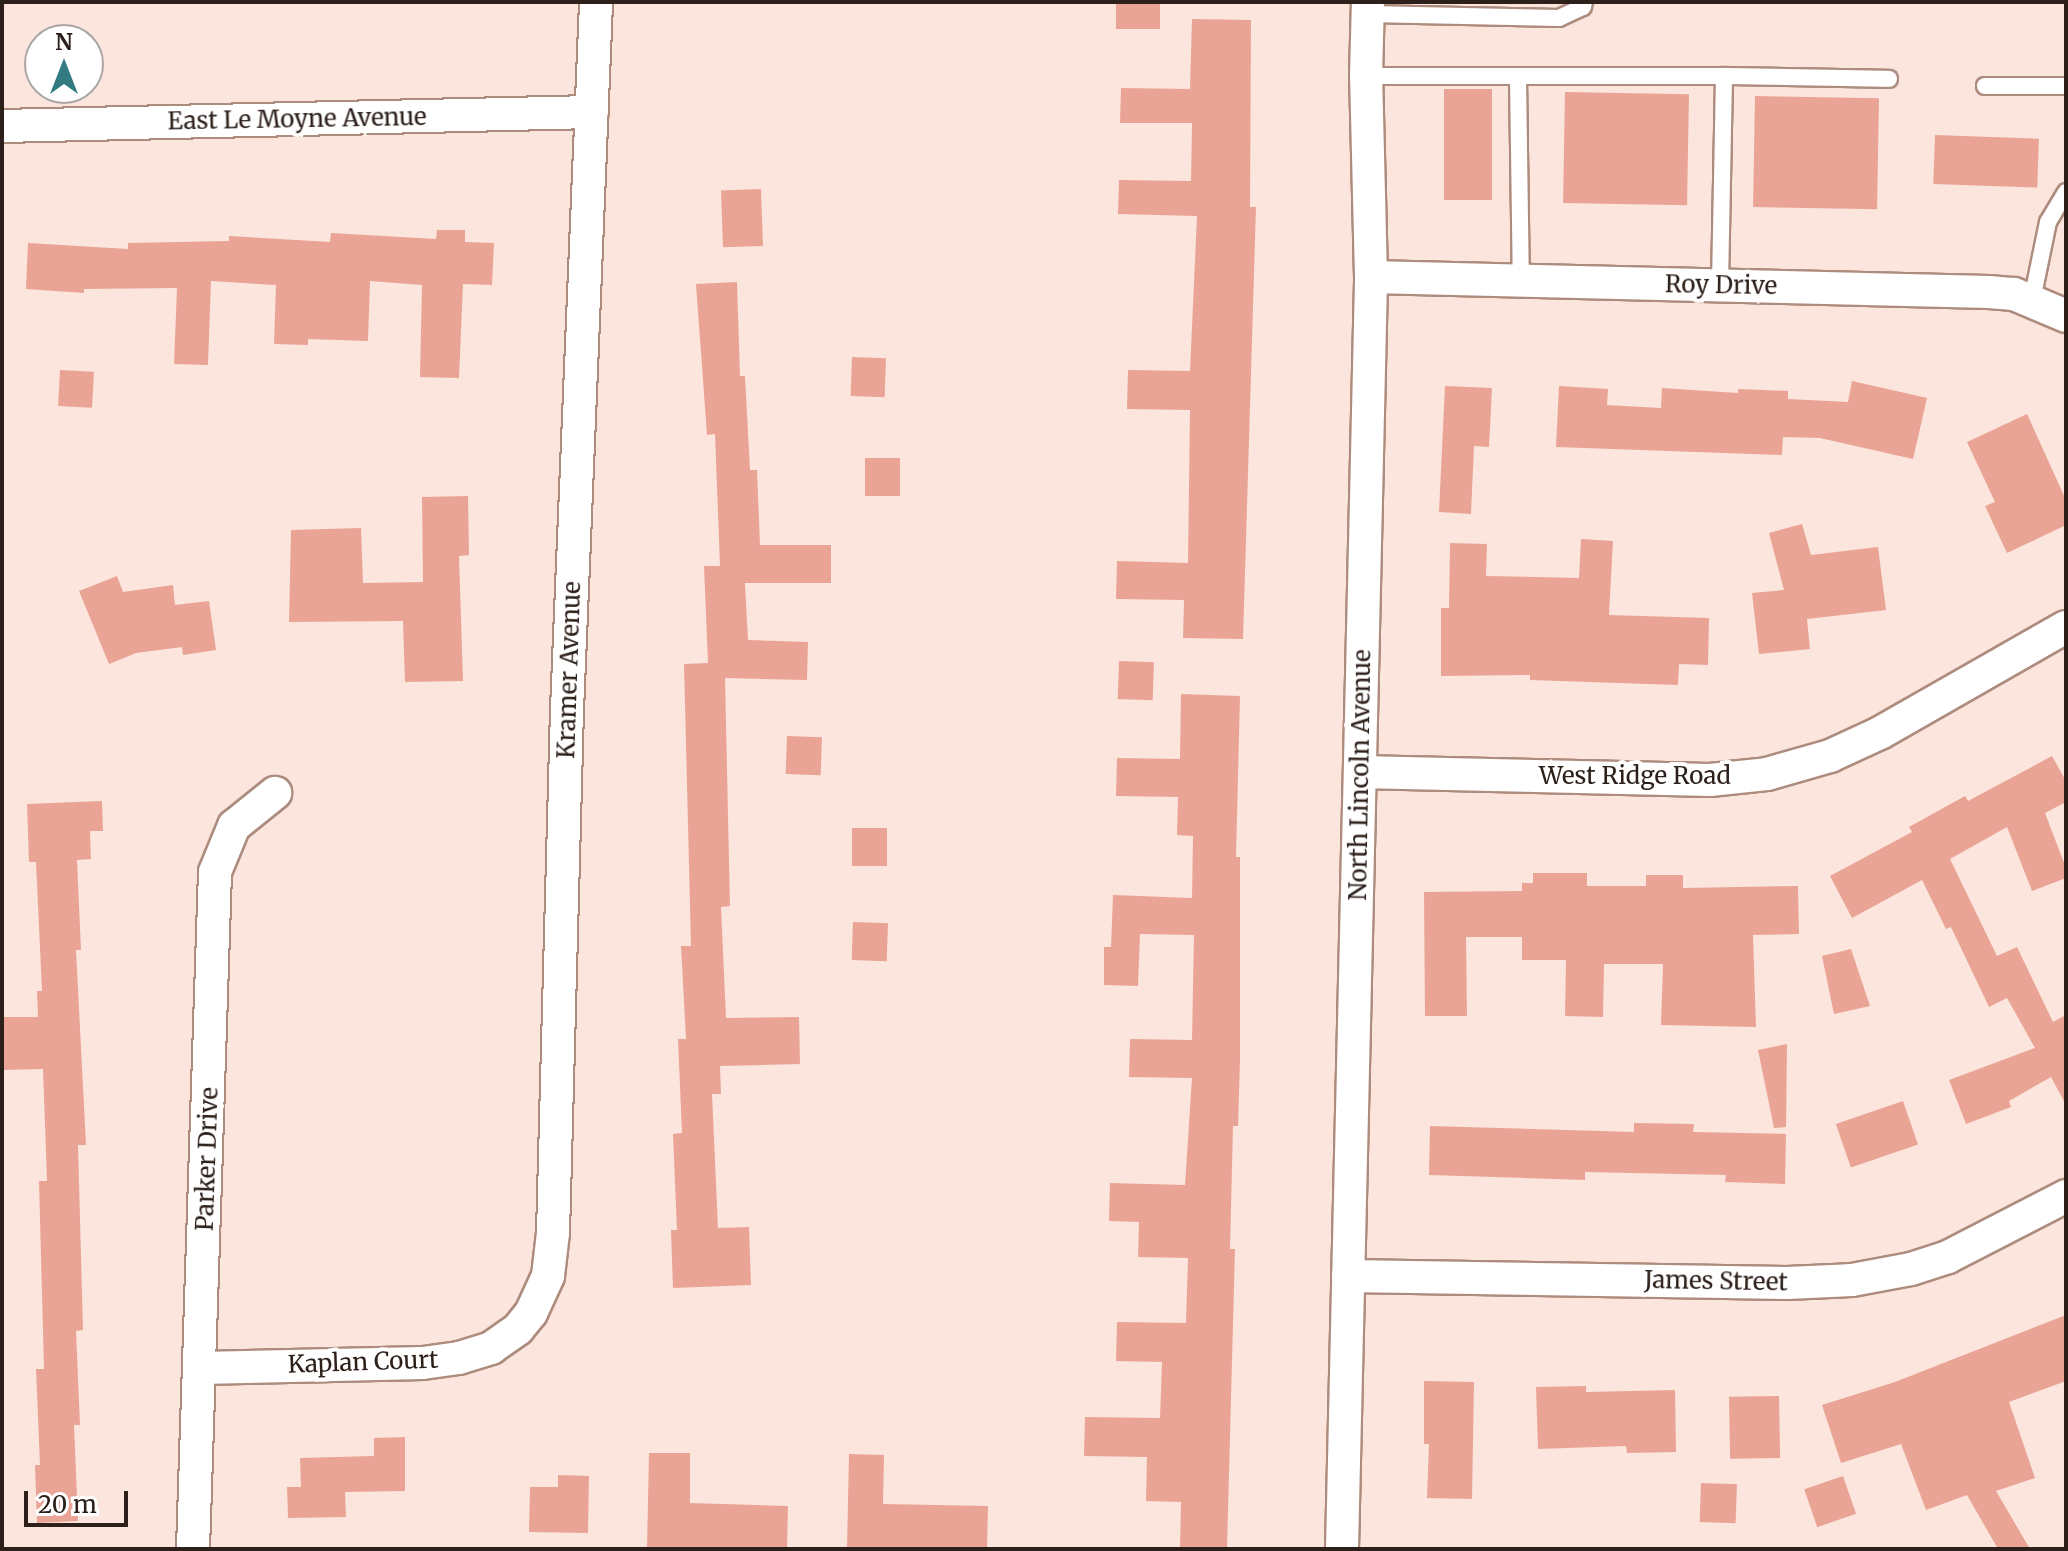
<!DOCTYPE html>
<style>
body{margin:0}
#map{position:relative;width:2068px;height:1551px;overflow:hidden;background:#fbe5dc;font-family:Merriweather,serif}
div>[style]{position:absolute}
.building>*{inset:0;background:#eaa496;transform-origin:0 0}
.roads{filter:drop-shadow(2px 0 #ad8c7e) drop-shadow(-2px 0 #ad8c7e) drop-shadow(0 2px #ad8c7e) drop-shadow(0 -2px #ad8c7e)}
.service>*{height:16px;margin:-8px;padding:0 8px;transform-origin:8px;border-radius:8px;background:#fff}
.minor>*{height:32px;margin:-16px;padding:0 16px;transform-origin:16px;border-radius:16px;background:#fff}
span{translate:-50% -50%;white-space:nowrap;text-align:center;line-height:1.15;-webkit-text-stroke:8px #fff;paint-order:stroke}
.street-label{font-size:24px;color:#2d201b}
.frame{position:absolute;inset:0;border:4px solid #2d201b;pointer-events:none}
.north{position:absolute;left:24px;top:24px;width:80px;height:80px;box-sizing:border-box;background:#fff;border:2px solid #aba6a4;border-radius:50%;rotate:0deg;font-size:22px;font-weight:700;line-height:32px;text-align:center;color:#2d201b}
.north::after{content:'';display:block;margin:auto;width:28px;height:36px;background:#327b81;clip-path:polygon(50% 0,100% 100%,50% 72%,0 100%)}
.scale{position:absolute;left:24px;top:1491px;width:104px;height:36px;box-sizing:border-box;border:4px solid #2d201b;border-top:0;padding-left:10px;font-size:24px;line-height:28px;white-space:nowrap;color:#2d201b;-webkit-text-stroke:6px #fff;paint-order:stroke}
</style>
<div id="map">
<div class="building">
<div style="left:1116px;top:2px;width:44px;height:27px"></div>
<div style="clip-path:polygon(1192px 19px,1251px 20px,1250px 207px,1256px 207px,1243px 639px,1183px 638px,1184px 600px,1116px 599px,1117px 561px,1188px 563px,1190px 410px,1127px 409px,1128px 370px,1190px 371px,1197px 216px,1118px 214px,1119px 180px,1191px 181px,1192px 123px,1120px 123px,1121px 88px,1190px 89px)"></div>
<div style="left:1444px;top:89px;width:48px;height:111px"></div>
<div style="left:1565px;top:92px;width:124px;height:111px;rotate:1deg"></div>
<div style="left:1755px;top:96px;width:124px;height:111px;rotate:1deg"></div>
<div style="left:1935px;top:135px;width:104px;height:49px;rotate:2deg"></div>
<div style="left:761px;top:189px;width:57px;height:40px;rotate:88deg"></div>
<div style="clip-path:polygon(437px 230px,465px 230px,465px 242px,494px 243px,492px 285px,463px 284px,459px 378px,420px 377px,422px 285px,370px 281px,368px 341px,308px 339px,308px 345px,274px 344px,276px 285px,211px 281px,208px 365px,174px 364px,177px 288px,84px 289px,84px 293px,26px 289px,28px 243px,128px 249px,128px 243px,229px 241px,229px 236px,330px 242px,331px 233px,436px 239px)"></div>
<div style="clip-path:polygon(737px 282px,740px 376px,745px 376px,750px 470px,757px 470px,760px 545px,831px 545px,831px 583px,745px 583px,748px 640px,808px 642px,807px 680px,725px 678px,730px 906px,721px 907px,726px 1018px,799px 1017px,800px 1064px,720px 1066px,721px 1094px,712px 1094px,718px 1228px,749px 1227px,751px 1285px,673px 1288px,671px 1230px,677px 1230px,673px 1134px,682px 1133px,678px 1039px,686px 1039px,681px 946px,691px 946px,684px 664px,708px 663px,704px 566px,720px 566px,715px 434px,707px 435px,696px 284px)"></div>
<div style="left:852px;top:357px;width:34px;height:39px;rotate:2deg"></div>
<div style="left:60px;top:370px;width:34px;height:36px;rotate:3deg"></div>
<div style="clip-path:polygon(1852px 381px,1927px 398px,1913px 459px,1820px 438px,1783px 437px,1782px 455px,1556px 447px,1559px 386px,1608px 389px,1607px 405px,1661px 408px,1662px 388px,1738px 393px,1738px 389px,1788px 391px,1788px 399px,1848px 402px)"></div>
<div style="clip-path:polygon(1445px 386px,1492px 388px,1489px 447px,1474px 446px,1471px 514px,1439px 512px)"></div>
<div style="clip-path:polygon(2027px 414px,2066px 500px,2066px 525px,2007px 553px,1985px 506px,1995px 502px,1967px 442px)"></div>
<div style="left:865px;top:458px;width:35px;height:38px"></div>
<div style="clip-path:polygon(468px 496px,469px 555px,459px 556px,463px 681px,405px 682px,403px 621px,289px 622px,291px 530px,361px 528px,363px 583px,423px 582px,422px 497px)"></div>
<div style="clip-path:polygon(1802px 524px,1811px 555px,1878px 547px,1886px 610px,1807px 619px,1810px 649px,1759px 654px,1752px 593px,1784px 590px,1769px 533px)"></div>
<div style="clip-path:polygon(1581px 539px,1613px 541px,1609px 615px,1709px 618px,1708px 665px,1679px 664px,1678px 685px,1530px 680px,1530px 675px,1441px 676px,1441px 608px,1449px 608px,1450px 543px,1487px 544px,1486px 576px,1579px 578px)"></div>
<div style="clip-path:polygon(117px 576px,123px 592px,173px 585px,175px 605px,209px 601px,216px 650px,183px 655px,182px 647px,136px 653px,109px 664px,79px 591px)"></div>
<div style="left:1119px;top:661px;width:35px;height:38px;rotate:2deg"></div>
<div style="clip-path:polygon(1181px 694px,1240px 696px,1236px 857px,1240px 857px,1240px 1060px,1238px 1126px,1233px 1126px,1230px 1249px,1235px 1249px,1227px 1549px,1180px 1549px,1181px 1502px,1146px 1501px,1147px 1457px,1084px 1456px,1085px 1417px,1160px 1418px,1162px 1362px,1116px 1361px,1117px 1322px,1186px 1323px,1188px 1258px,1138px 1257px,1139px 1222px,1109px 1221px,1110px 1183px,1185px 1185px,1192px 1078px,1129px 1077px,1130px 1039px,1192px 1040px,1194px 935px,1140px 934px,1138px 986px,1104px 985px,1104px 947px,1111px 947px,1113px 895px,1192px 898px,1193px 836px,1177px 835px,1178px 797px,1116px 796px,1117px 758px,1180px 759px)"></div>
<div style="left:787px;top:736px;width:35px;height:38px;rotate:2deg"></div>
<div style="clip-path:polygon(2052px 756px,2066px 781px,2066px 802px,2045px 813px,2066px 868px,2066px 878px,2032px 891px,2007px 827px,1950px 859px,1997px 956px,2017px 947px,2053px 1022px,2066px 1015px,2066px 1105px,2051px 1077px,2009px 1101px,2011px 1107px,1966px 1124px,1949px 1080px,2035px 1048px,2007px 998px,1989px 1007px,1951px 927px,1946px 929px,1922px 880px,1852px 918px,1830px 876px,1912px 832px,1909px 827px,1965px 796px,1968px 801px)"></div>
<div style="clip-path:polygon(102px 801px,103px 831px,90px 831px,91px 859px,77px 860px,81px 950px,76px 950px,86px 1145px,78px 1145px,83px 1330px,76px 1331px,80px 1425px,74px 1425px,78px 1521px,37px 1523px,35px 1465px,40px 1465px,36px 1369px,44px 1369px,39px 1181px,47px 1181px,43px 1069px,2px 1070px,2px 1017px,38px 1017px,37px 991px,42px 991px,36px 862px,29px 862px,27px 804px)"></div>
<div style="left:852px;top:828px;width:35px;height:38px"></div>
<div style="clip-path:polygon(1533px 873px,1587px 873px,1587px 886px,1646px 886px,1646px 875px,1683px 875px,1683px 888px,1798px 886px,1799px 934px,1753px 935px,1756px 1027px,1661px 1025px,1663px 964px,1604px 964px,1603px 1017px,1565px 1016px,1566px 960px,1522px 960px,1522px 937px,1466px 937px,1467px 1016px,1425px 1016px,1424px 892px,1522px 891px,1522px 883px,1533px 883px)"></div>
<div style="left:853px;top:922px;width:35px;height:38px;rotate:2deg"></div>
<div style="clip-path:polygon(1851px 949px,1870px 1006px,1834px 1014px,1822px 956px)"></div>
<div style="clip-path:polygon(1787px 1044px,1786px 1127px,1774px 1128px,1758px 1050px)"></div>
<div style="left:1903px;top:1101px;width:46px;height:71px;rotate:71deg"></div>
<div style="clip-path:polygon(1634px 1123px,1694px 1124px,1693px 1132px,1786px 1134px,1785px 1184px,1725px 1182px,1726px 1175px,1585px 1172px,1585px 1180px,1429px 1175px,1430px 1126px,1634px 1132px)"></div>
<div style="clip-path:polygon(2066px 1315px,2066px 1381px,2009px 1402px,2035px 1478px,1996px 1491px,2030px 1549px,1998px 1549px,1967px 1495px,1926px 1510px,1901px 1444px,1841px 1463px,1822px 1405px,1895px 1382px)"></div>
<div style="clip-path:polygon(1424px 1381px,1474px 1382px,1472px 1499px,1427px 1498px,1429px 1444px,1424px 1444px)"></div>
<div style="clip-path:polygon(1586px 1386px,1586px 1392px,1675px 1390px,1676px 1452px,1627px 1453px,1626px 1446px,1538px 1449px,1536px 1387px)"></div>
<div style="left:1779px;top:1396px;width:62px;height:50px;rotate:89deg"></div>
<div style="clip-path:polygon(405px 1437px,405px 1491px,345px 1492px,346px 1517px,288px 1518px,287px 1487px,301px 1487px,300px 1458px,374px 1456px,374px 1438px)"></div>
<div style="clip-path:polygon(649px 1453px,690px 1453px,690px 1503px,788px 1506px,787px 1549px,647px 1549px)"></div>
<div style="clip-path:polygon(849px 1454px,884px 1455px,883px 1504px,988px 1506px,987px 1549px,847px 1549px)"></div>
<div style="clip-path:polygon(558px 1475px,589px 1476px,588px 1533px,529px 1532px,530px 1487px,558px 1487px)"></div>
<div style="left:1843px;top:1476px;width:40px;height:41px;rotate:71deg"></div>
<div style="left:1701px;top:1483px;width:36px;height:39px;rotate:2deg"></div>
</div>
<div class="roads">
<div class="service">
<div style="left:1368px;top:14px;width:191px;rotate:1.2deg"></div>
<div style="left:1559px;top:18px;width:26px;rotate:-25deg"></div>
<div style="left:1583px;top:7px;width:5px;rotate:-79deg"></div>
<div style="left:1366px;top:76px;width:358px"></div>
<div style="left:1518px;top:77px;width:204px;rotate:89.2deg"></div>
<div style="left:1985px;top:86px;width:81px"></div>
<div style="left:1720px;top:285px;width:209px;rotate:-88.9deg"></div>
<div style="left:1724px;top:76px;width:165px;rotate:1deg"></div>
<div style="left:2032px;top:300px;width:80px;rotate:-78.4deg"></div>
<div style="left:2048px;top:222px;width:35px;rotate:-59deg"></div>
</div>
<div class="minor">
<div style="left:2px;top:126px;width:590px;rotate:-1.36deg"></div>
<div style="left:1371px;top:277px;width:618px;rotate:1.39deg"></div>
<div style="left:1989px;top:292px;width:25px;rotate:5deg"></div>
<div style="left:2014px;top:294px;width:56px;rotate:22.9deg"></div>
<div style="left:1360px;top:772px;width:350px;rotate:1.3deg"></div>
<div style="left:1710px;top:780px;width:57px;rotate:-6deg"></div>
<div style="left:1767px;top:774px;width:66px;rotate:-15.9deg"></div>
<div style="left:1830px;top:756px;width:55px;rotate:-24.7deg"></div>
<div style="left:1880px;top:733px;width:214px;rotate:-29.7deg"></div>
<div style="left:1348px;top:1276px;width:439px;rotate:0.9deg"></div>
<div style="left:1787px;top:1283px;width:65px;rotate:-2.6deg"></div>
<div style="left:1852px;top:1280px;width:60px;rotate:-10.6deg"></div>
<div style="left:1911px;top:1269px;width:39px;rotate:-18deg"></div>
<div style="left:1948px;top:1257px;width:133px;rotate:-27.3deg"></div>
<div style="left:201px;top:1368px;width:222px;rotate:-1.3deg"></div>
<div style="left:423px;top:1363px;width:36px;rotate:-8deg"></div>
<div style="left:459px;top:1358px;width:34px;rotate:-17deg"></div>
<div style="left:491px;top:1348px;width:33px;rotate:-35deg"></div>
<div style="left:518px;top:1329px;width:21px;rotate:-51deg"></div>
<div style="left:531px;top:1313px;width:41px;rotate:-65.3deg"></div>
<div style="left:548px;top:1276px;width:43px;rotate:-83.4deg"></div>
<div style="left:553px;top:1233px;width:523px;rotate:-88.47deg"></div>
<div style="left:567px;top:710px;width:709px;rotate:-87.65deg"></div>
<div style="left:193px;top:1549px;width:677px;rotate:-88.14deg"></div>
<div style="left:215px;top:872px;width:50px;rotate:-67.6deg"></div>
<div style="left:234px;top:826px;width:53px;rotate:-38.8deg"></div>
<div style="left:1342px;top:1549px;width:1272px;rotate:-88.69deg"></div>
<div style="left:1371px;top:277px;width:201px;rotate:-91.4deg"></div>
<div style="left:1366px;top:76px;width:74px;rotate:-88.5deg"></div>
</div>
</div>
<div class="street-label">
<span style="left:297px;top:119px;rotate:-1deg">East Le Moyne Avenue</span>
<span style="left:1721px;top:285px;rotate:1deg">Roy Drive</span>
<span style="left:569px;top:670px;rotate:-88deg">Kramer Avenue</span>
<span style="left:1360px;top:775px;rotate:-89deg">North Lincoln Avenue</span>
<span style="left:1635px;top:776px">West Ridge Road</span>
<span style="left:207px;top:1159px;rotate:-88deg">Parker Drive</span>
<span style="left:1716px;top:1281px;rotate:1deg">James Street</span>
<span style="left:363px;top:1362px;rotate:-2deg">Kaplan Court</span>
</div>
<div class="frame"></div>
<div class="north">N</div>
<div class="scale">20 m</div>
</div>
